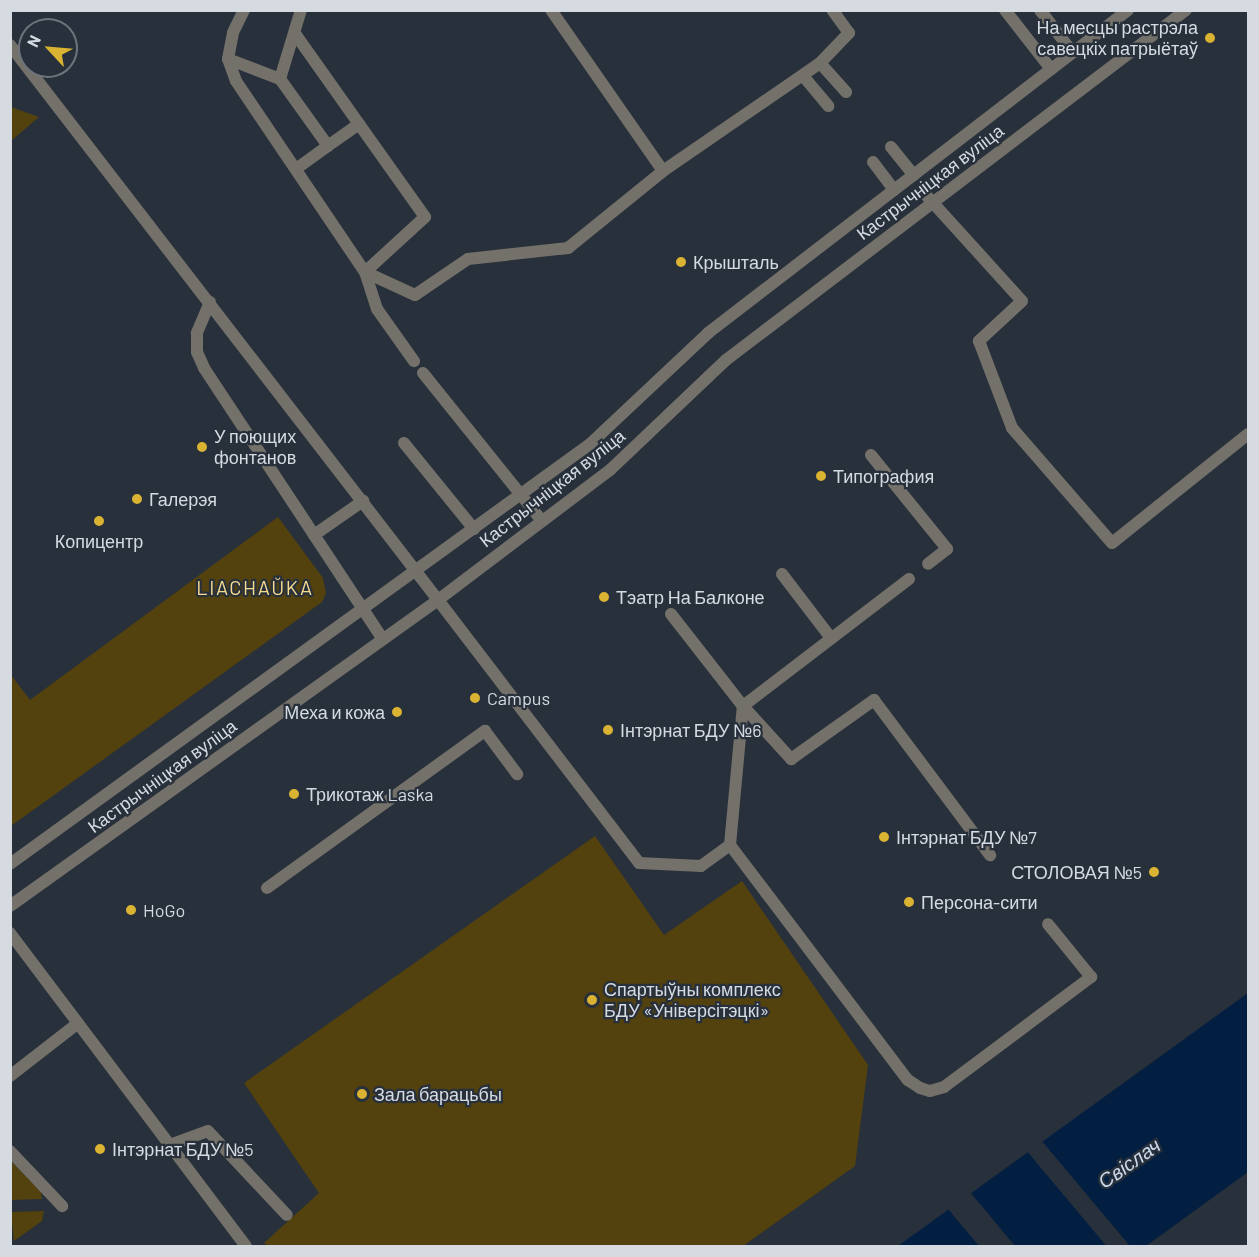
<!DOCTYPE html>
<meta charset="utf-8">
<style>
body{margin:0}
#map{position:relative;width:1259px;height:1257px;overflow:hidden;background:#28303b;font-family:Barlow,sans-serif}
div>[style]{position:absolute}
.green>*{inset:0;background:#53420d}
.water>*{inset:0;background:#021f41}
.pier>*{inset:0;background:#28303b;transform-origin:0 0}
.lane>*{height:12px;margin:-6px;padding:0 6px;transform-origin:6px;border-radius:6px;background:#73716a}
.street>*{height:12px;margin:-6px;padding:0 6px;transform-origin:6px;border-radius:6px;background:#73716a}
.dots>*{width:16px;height:16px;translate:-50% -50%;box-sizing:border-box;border:3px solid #28303b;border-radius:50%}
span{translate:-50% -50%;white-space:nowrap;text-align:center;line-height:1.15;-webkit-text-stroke:4.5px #28303b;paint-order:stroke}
.poi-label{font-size:18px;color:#d6dbe2}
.right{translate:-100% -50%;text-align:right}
.left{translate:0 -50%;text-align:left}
.street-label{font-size:18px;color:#d6dbe2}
.neighbourhood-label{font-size:20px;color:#f6db8f;letter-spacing:1.5px}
.water-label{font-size:20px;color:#cad9eb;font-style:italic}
.frame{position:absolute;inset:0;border:12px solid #d6dbe2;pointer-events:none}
.north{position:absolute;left:18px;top:18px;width:60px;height:60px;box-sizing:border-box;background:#28303b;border:2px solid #6e747e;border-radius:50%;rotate:296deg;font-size:16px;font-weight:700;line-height:24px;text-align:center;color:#d6dbe2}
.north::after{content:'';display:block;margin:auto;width:21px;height:27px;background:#dab333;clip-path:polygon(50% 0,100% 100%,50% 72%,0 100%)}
</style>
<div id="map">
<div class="green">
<div style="clip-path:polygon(11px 107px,39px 117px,11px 141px,10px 107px)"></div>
<div style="clip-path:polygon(278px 517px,323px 578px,326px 593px,322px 602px,11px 826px,11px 675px,30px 700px)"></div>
<div style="clip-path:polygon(595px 836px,664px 935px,742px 881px,868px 1065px,855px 1166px,743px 1246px,268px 1246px,264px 1243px,319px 1193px,244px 1083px)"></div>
<div style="clip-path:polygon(10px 1160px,41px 1192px,42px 1199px,11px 1200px)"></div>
<div style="clip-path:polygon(44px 1211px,42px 1221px,14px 1241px,11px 1212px)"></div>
</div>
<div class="water">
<div style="clip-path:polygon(1248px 993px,1248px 1172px,1146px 1246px,898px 1246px)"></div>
</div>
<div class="pier">
<div style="left:1041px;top:1140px;width:138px;height:18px;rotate:50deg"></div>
<div style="clip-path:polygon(970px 1192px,1015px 1246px,979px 1246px,948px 1209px)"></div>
</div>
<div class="lane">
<div style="left:244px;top:10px;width:25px;rotate:116deg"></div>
<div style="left:233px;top:33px;width:26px;rotate:101deg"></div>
<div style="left:228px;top:59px;width:23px;rotate:70deg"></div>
<div style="left:236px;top:81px;width:230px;rotate:56deg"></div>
<div style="left:365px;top:272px;width:39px;rotate:72deg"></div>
<div style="left:377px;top:309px;width:64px;rotate:54.6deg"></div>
<div style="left:1005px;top:10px;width:75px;rotate:52.1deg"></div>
<div style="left:1040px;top:10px;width:54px;rotate:52.5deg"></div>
<div style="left:296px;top:35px;width:109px;rotate:54.7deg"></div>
<div style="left:359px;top:124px;width:38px;rotate:145deg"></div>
<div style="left:328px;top:146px;width:82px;rotate:-125.6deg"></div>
<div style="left:280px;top:79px;width:72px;rotate:-73.1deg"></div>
<div style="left:228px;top:59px;width:56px;rotate:21deg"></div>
<div style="left:820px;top:63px;width:42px;rotate:-46deg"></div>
<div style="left:849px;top:33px;width:29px;rotate:-126deg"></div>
<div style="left:804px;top:77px;width:38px;rotate:50deg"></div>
<div style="left:359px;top:124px;width:114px;rotate:54.6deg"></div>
<div style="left:425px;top:217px;width:81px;rotate:137.5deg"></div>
<div style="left:891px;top:147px;width:36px;rotate:51deg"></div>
<div style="left:873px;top:162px;width:35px;rotate:53deg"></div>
<div style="left:296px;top:169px;width:39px;rotate:-36deg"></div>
<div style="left:663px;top:171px;width:191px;rotate:-34.5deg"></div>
<div style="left:820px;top:63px;width:39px;rotate:48deg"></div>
<div style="left:925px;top:194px;width:144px;rotate:47.8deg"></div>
<div style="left:1022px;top:301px;width:59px;rotate:137.1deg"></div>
<div style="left:979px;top:341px;width:93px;rotate:69.2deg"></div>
<div style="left:1012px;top:428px;width:152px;rotate:49deg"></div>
<div style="left:1112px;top:543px;width:174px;rotate:-38.7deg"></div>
<div style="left:365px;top:272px;width:55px;rotate:24.7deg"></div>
<div style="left:415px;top:295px;width:64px;rotate:-34.2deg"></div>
<div style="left:468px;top:259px;width:101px;rotate:-6.3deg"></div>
<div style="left:568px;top:248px;width:122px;rotate:-39deg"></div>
<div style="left:663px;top:171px;width:196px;rotate:-124.8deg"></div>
<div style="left:210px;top:302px;width:34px;rotate:113deg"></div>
<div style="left:197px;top:333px;width:19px;rotate:90deg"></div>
<div style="left:197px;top:352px;width:17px;rotate:66deg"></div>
<div style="left:204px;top:368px;width:325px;rotate:56.6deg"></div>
<div style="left:423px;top:373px;width:190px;rotate:51.2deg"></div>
<div style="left:404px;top:443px;width:111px;rotate:50.9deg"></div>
<div style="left:871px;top:455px;width:121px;rotate:51deg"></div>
<div style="left:947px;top:549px;width:24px;rotate:142deg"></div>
<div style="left:314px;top:535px;width:60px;rotate:-34.8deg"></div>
<div style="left:782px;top:574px;width:81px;rotate:52.6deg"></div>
<div style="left:438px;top:600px;width:331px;rotate:52.6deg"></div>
<div style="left:639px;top:863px;width:62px;rotate:2.8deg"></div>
<div style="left:701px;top:866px;width:36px;rotate:-36deg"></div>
<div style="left:730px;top:845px;width:295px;rotate:52.9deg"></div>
<div style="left:908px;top:1080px;width:14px;rotate:34deg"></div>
<div style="left:920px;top:1088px;width:10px;rotate:17deg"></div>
<div style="left:930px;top:1091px;width:15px;rotate:-16deg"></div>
<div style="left:944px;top:1087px;width:184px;rotate:-36.8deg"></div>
<div style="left:1091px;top:977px;width:68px;rotate:-129.1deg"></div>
<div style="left:671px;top:614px;width:117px;rotate:52deg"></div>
<div style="left:743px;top:706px;width:72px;rotate:47.8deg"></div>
<div style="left:791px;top:759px;width:102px;rotate:-35.4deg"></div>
<div style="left:874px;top:700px;width:194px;rotate:53.2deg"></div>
<div style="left:730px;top:845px;width:140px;rotate:-84.7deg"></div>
<div style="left:743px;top:706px;width:209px;rotate:-37.4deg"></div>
<div style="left:267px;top:888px;width:269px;rotate:-35.8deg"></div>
<div style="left:485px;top:731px;width:54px;rotate:53.3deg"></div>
<div style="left:10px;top:933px;width:392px;rotate:53deg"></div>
<div style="left:10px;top:1076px;width:86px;rotate:-37.9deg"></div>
<div style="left:170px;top:1145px;width:40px;rotate:-20.2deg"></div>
<div style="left:208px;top:1131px;width:115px;rotate:46.8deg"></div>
<div style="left:10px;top:1151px;width:76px;rotate:46.6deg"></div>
</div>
<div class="street">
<div style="left:10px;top:45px;width:701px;rotate:52.36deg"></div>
<div style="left:10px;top:864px;width:716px;rotate:-35.91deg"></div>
<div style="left:590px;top:444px;width:162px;rotate:-43.2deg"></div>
<div style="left:708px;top:333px;width:530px;rotate:-37.56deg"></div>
<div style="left:10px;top:906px;width:526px;rotate:-35.56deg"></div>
<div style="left:438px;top:600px;width:216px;rotate:-37.1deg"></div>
<div style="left:610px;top:470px;width:160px;rotate:-43.5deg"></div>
<div style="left:726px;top:360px;width:578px;rotate:-37.27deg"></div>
</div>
<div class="dots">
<div style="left:1210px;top:38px;background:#dab333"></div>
<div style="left:681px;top:262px;background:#dab333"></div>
<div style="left:202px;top:447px;background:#dab333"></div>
<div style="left:821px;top:476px;background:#dab333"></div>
<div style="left:137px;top:499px;background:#dab333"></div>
<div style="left:99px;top:521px;background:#dab333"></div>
<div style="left:604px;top:597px;background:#dab333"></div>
<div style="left:475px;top:698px;background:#dab333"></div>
<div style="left:397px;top:712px;background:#dab333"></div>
<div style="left:608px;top:730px;background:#dab333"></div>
<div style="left:294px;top:794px;background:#dab333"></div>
<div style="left:884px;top:837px;background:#dab333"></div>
<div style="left:1154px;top:872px;background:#dab333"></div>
<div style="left:909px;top:902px;background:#dab333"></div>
<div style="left:131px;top:910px;background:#dab333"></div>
<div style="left:592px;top:1000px;background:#dab333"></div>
<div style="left:362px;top:1094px;background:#dab333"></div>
<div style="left:100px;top:1149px;background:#dab333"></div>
</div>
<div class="poi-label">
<span class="right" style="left:1198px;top:38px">На месцы растрэла<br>савецкіх патрыётаў</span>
<span class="left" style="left:693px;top:262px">Крышталь</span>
<span class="left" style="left:214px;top:447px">У поющих<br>фонтанов</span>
<span class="left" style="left:833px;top:476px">Типография</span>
<span class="left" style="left:149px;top:499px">Галерэя</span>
<span style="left:99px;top:541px">Копицентр</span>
<span class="left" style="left:616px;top:597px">Тэатр На Балконе</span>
<span class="left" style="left:487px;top:698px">Campus</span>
<span class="right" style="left:385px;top:712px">Меха и кожа</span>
<span class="left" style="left:620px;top:730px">Інтэрнат БДУ №6</span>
<span class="left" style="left:306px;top:794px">Трикотаж Laska</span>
<span class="left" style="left:896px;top:837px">Інтэрнат БДУ №7</span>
<span class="right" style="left:1142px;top:872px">СТОЛОВАЯ №5</span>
<span class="left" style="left:921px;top:902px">Персона-сити</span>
<span class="left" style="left:143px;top:910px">HoGo</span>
<span class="left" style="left:604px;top:1000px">Спартыўны комплекс<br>БДУ «Універсітэцкі»</span>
<span class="left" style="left:374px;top:1094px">Зала барацьбы</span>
<span class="left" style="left:112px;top:1149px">Інтэрнат БДУ №5</span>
</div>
<div class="street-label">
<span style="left:930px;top:182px;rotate:-37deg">Кастрычніцкая вуліца</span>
<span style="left:552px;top:488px;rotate:-38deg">Кастрычніцкая вуліца</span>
<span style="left:162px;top:776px;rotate:-36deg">Кастрычніцкая вуліца</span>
</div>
<div class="neighbourhood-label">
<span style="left:255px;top:587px">LIACHAŬKA</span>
</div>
<div class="water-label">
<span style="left:1129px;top:1163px;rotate:-35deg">Свіслач</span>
</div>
<div class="frame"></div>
<div class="north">N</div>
</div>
